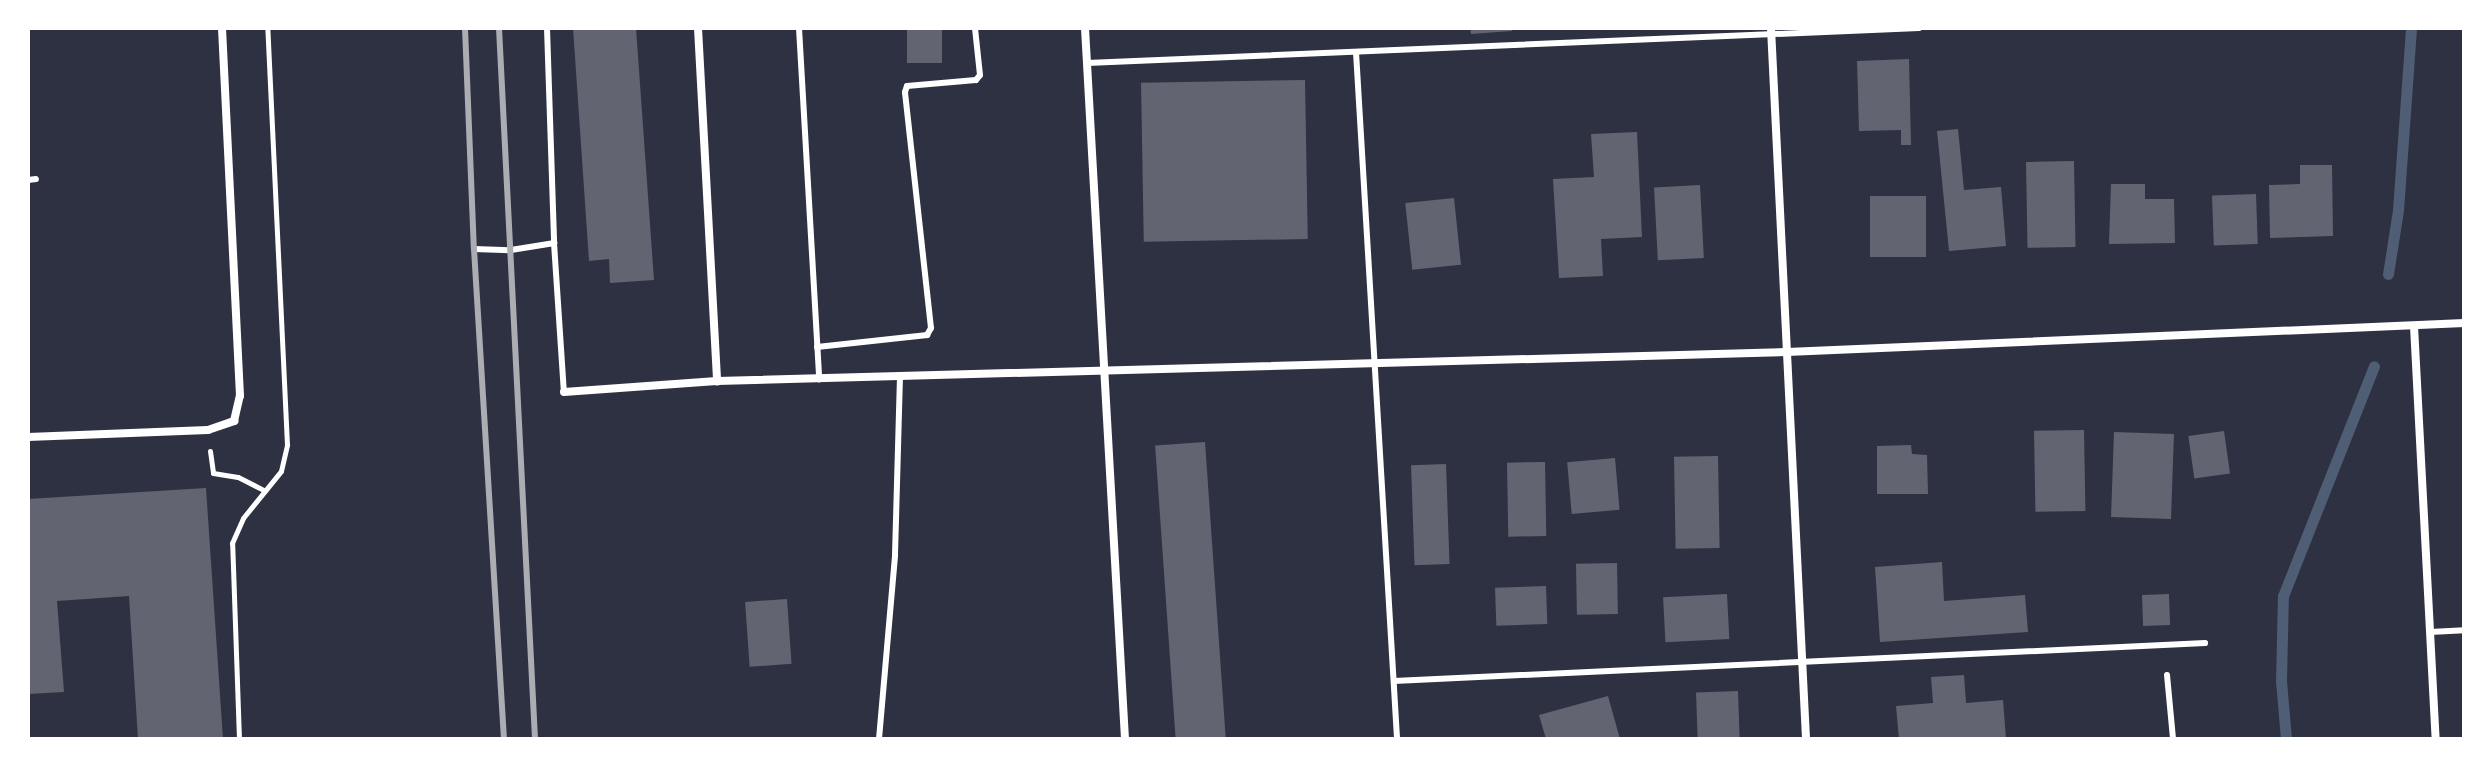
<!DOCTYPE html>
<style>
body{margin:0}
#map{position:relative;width:2492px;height:767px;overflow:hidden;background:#2d3142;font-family:Poppins,sans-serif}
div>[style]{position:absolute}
.stream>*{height:11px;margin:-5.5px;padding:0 5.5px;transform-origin:5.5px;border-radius:5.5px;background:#4f5d75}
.building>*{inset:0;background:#626471;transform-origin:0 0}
.path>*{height:5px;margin:-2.5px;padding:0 2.5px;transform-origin:2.5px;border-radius:2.5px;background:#fff}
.service>*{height:6px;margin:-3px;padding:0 3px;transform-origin:3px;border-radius:3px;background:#fff}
.minor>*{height:8px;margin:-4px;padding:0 4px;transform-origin:4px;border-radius:4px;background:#fff}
.rail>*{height:6px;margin:-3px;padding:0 3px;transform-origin:3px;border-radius:3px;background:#abadb3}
span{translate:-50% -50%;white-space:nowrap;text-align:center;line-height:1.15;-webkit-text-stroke:6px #fff;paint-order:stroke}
.frame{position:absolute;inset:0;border:30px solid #fff;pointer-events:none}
</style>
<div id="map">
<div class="stream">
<div style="left:2388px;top:274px;width:65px;rotate:-81.1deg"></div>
<div style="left:2398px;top:210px;width:182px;rotate:-85.9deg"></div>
<div style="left:2286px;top:739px;width:58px;rotate:-94.9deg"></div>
<div style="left:2281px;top:681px;width:85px;rotate:-88.7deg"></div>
<div style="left:2283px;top:596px;width:247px;rotate:-68.4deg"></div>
</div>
<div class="building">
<div style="clip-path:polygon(573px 28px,636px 28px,654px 280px,610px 283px,609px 259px,589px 261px)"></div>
<div style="left:907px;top:28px;width:35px;height:35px"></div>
<div style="clip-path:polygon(1470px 28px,1512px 28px,1512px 31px,1471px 34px)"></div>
<div style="clip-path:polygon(1909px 59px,1911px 145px,1901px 145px,1901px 130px,1859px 131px,1857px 61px)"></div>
<div style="left:1305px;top:80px;width:159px;height:164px;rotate:89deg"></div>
<div style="clip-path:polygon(1958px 129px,1964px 190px,2001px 187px,2006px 246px,1949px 251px,1937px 131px)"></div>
<div style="clip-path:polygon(1637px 132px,1642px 237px,1601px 239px,1603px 276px,1559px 278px,1553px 179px,1594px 177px,1591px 134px)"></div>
<div style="left:2074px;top:161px;width:86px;height:48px;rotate:89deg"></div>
<div style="clip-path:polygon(2300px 165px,2332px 165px,2333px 236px,2270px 238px,2269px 185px,2300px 184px)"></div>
<div style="clip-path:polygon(2111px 184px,2145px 184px,2145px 199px,2174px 199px,2175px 243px,2109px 244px)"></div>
<div style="left:1700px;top:185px;width:73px;height:46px;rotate:87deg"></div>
<div style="left:2256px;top:194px;width:50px;height:44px;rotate:88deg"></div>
<div style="left:1870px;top:196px;width:56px;height:61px"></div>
<div style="left:1454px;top:198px;width:67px;height:49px;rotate:84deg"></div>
<div style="left:2084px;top:430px;width:81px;height:50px;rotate:89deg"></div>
<div style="left:2224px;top:431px;width:43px;height:36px;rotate:82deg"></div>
<div style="left:2114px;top:432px;width:60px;height:85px;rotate:2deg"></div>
<div style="left:1205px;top:442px;width:298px;height:50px;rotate:86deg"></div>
<div style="clip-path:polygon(1911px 445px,1912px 454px,1927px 455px,1928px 494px,1877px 494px,1877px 446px)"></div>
<div style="left:1718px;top:456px;width:92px;height:44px;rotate:89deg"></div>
<div style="left:1615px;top:458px;width:52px;height:48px;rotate:85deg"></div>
<div style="left:1545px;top:462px;width:74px;height:38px;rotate:89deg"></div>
<div style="left:1446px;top:464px;width:100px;height:35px;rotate:88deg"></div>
<div style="clip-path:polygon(206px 488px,223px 739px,138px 739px,129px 596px,57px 601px,64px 692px,28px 694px,28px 499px)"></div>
<div style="clip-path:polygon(1942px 562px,1944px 601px,2025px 595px,2028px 632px,1880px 642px,1875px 567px)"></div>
<div style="left:1617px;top:563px;width:51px;height:41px;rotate:89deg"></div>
<div style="left:1546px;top:586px;width:38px;height:51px;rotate:88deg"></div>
<div style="left:1727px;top:594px;width:45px;height:64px;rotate:87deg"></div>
<div style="left:2169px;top:594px;width:31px;height:27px;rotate:88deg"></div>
<div style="left:787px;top:599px;width:65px;height:42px;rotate:86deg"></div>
<div style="clip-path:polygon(1964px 675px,1966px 703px,2003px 700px,2006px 739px,1899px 739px,1896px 706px,1933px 703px,1931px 677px)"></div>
<div style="left:1738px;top:691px;width:48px;height:42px;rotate:88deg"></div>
<div style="clip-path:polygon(1608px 696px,1620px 739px,1546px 739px,1539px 715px)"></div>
</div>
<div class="path">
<div style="left:210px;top:451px;width:22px;rotate:82deg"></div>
<div style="left:213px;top:473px;width:25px;rotate:9deg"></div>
<div style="left:238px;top:477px;width:30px;rotate:27deg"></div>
<div style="left:239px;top:739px;width:196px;rotate:-92deg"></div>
<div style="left:232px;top:543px;width:27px;rotate:-66deg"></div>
<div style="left:243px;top:518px;width:60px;rotate:-51deg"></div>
<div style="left:281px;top:471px;width:27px;rotate:-77deg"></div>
<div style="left:287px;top:445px;width:417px;rotate:-92.7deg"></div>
</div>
<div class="service">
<div style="left:547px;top:28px;width:215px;rotate:88.1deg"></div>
<div style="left:799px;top:28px;width:352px;rotate:86.7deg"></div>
<div style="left:1356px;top:52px;width:688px;rotate:86.58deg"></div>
<div style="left:1087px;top:63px;width:833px;rotate:-2.41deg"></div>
<div style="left:28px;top:180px;width:8px;rotate:-7deg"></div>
<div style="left:474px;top:249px;width:37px;rotate:2deg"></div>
<div style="left:511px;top:250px;width:44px;rotate:-9.2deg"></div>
<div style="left:554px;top:243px;width:149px;rotate:86.2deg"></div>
<div style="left:817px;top:347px;width:111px;rotate:-6.2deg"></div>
<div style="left:927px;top:335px;width:8px;rotate:-60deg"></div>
<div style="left:931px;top:328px;width:237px;rotate:-96.3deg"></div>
<div style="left:905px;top:92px;width:6px;rotate:-72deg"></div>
<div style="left:907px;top:86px;width:69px;rotate:-5deg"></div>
<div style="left:976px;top:80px;width:6px;rotate:-51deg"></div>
<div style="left:980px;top:75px;width:47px;rotate:-96.1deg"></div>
<div style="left:2430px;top:632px;width:34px;rotate:-3deg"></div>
<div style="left:2167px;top:675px;width:64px;rotate:84.6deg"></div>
<div style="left:1394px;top:681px;width:812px;rotate:-2.68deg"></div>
<div style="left:879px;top:739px;width:185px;rotate:-85deg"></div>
<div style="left:895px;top:555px;width:179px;rotate:-88.4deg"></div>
</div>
<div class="minor">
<div style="left:698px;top:28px;width:354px;rotate:86.9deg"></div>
<div style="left:1085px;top:28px;width:712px;rotate:86.78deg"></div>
<div style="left:1771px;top:28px;width:712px;rotate:87.18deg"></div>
<div style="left:2414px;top:326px;width:414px;rotate:87deg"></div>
<div style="left:564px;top:392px;width:153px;rotate:-4.1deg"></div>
<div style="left:717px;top:381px;width:1070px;rotate:-1.55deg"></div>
<div style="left:1787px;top:352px;width:678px;rotate:-2.45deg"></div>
<div style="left:28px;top:437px;width:180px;rotate:-2.2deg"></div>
<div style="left:208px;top:430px;width:28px;rotate:-19deg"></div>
<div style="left:234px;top:421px;width:26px;rotate:-77deg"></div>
<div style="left:240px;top:396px;width:368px;rotate:-92.8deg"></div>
</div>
<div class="rail">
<div style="left:465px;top:28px;width:221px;rotate:87.7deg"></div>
<div style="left:474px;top:249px;width:491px;rotate:86.5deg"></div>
<div style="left:499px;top:28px;width:712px;rotate:87.1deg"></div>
</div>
<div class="frame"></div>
</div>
